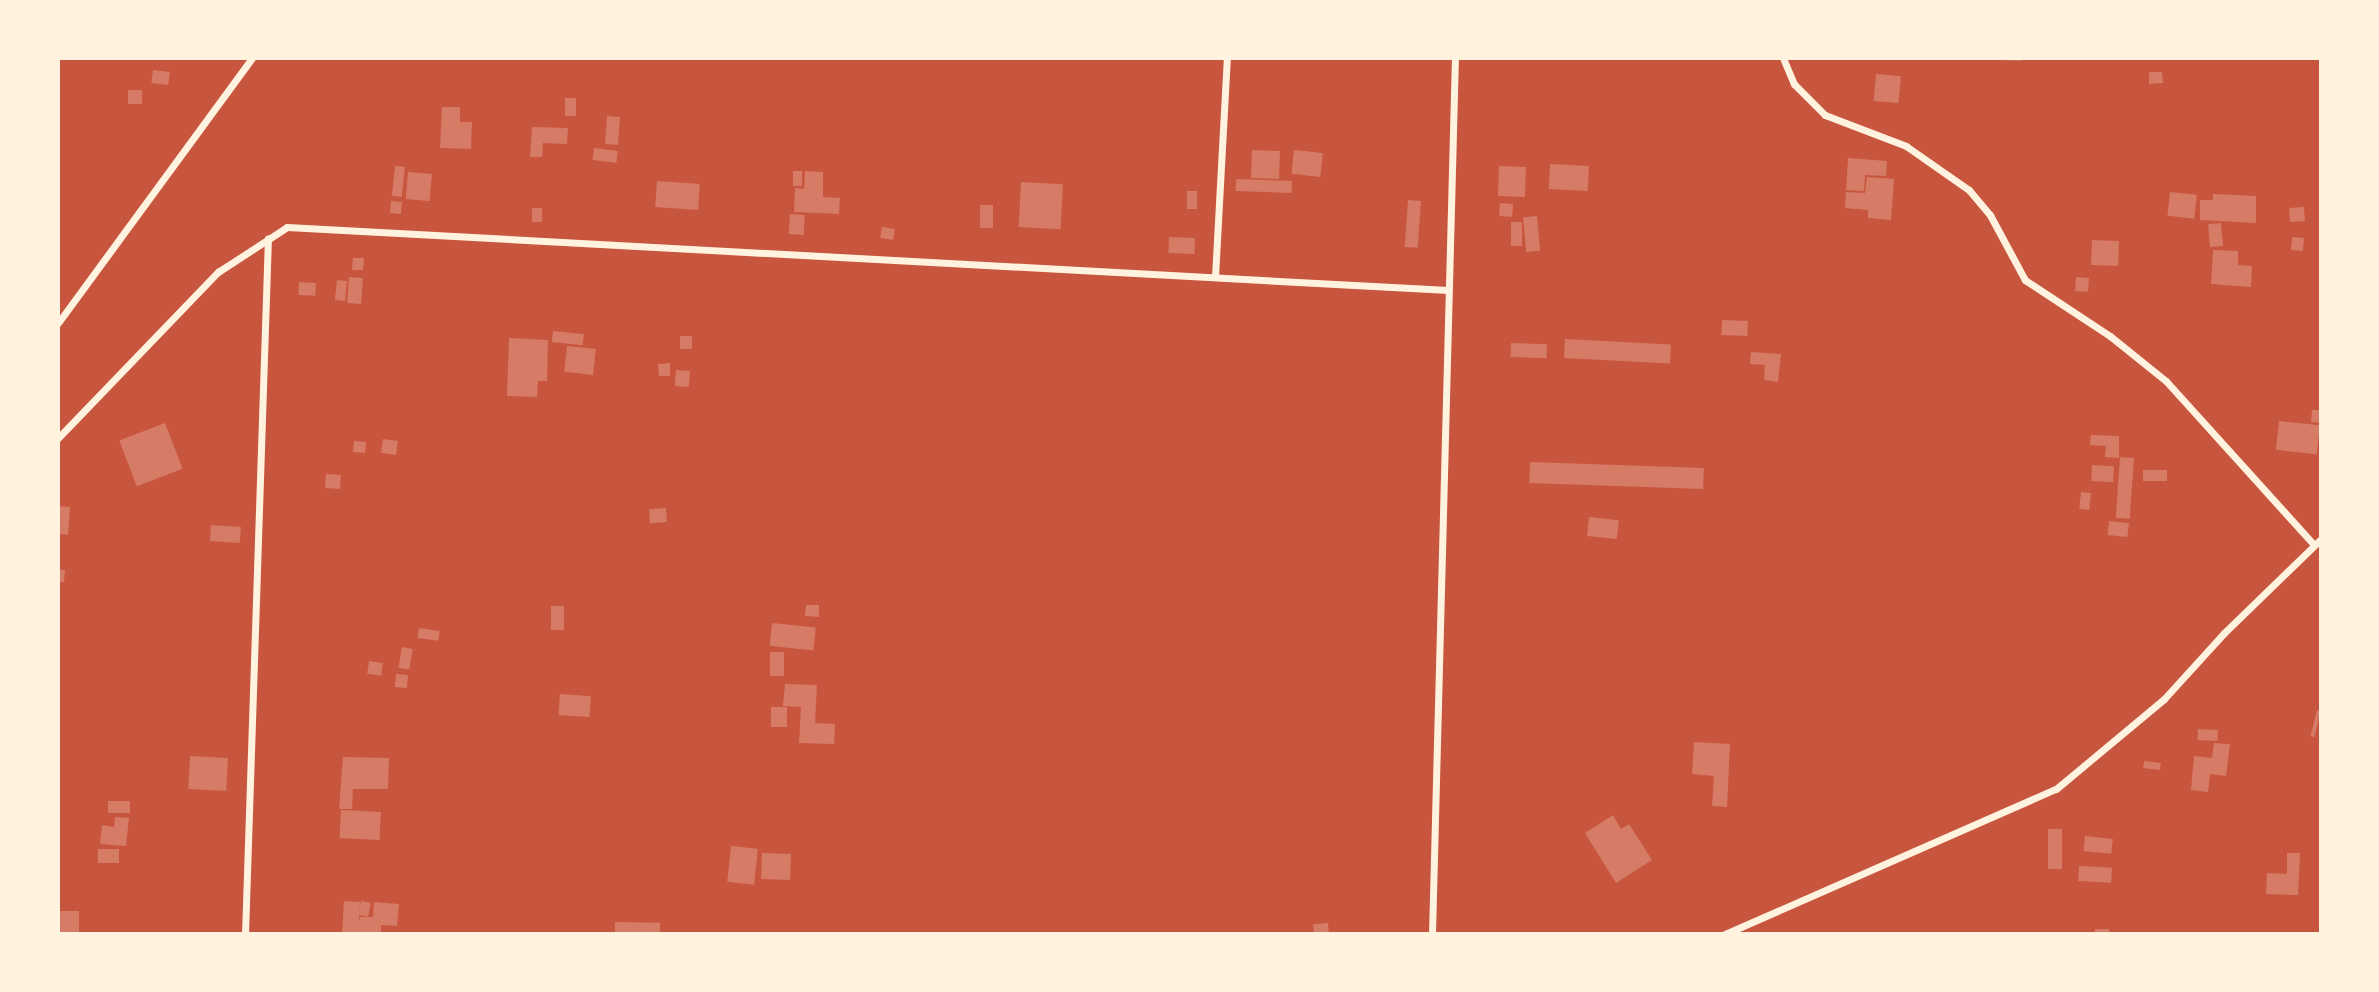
<!DOCTYPE html>
<style>
body{margin:0}
#map{position:relative;width:2379px;height:992px;overflow:hidden;background:#c8553d;font-family:Overpass,sans-serif}
div>[style]{position:absolute}
.building>*{inset:0;background:#d67c66;transform-origin:0 0}
.minor>*{height:7px;margin:-3.5px;padding:0 3.5px;transform-origin:3.5px;border-radius:3.5px;background:#fff3e0}
span{translate:-50% -50%;white-space:nowrap;text-align:center;line-height:1.15;-webkit-text-stroke:7px #fff3e0;paint-order:stroke}
.frame{position:absolute;inset:0;border:60px solid #fff3e0;pointer-events:none}
</style>
<div id="map">
<div class="building">
<div style="clip-path:polygon(2001px 58px,2021px 58px,2021px 61px,2001px 60px)"></div>
<div style="left:153px;top:70px;width:17px;height:13px;rotate:7deg"></div>
<div style="clip-path:polygon(2149px 72px,2162px 72px,2163px 83px,2149px 84px)"></div>
<div style="left:1876px;top:74px;width:25px;height:27px;rotate:5deg"></div>
<div style="left:128px;top:90px;width:14px;height:14px"></div>
<div style="left:565px;top:98px;width:11px;height:18px"></div>
<div style="clip-path:polygon(442px 107px,460px 107px,460px 122px,472px 122px,471px 149px,440px 148px)"></div>
<div style="left:607px;top:116px;width:13px;height:28px;rotate:4deg"></div>
<div style="clip-path:polygon(532px 127px,568px 128px,567px 144px,543px 143px,542px 157px,530px 157px)"></div>
<div style="left:594px;top:148px;width:24px;height:12px;rotate:7deg"></div>
<div style="left:1252px;top:150px;width:28px;height:28px;rotate:2deg"></div>
<div style="left:1294px;top:150px;width:29px;height:24px;rotate:6deg"></div>
<div style="clip-path:polygon(1848px 158px,1887px 161px,1886px 176px,1865px 175px,1864px 191px,1846px 190px)"></div>
<div style="left:1550px;top:164px;width:39px;height:25px;rotate:3deg"></div>
<div style="left:395px;top:166px;width:10px;height:30px;rotate:6deg"></div>
<div style="left:1499px;top:166px;width:27px;height:30px;rotate:2deg"></div>
<div style="left:793px;top:171px;width:9px;height:15px"></div>
<div style="clip-path:polygon(805px 171px,823px 172px,823px 197px,840px 198px,839px 214px,794px 212px,795px 188px,804px 189px)"></div>
<div style="left:408px;top:172px;width:24px;height:27px;rotate:5deg"></div>
<div style="clip-path:polygon(1867px 177px,1894px 179px,1891px 220px,1868px 218px,1868px 210px,1845px 208px,1846px 192px,1865px 193px)"></div>
<div style="left:1236px;top:179px;width:56px;height:12px;rotate:2deg"></div>
<div style="left:657px;top:181px;width:43px;height:26px;rotate:4deg"></div>
<div style="left:1021px;top:182px;width:42px;height:45px;rotate:3deg"></div>
<div style="left:1187px;top:191px;width:10px;height:18px"></div>
<div style="left:2170px;top:192px;width:27px;height:24px;rotate:6deg"></div>
<div style="clip-path:polygon(2213px 194px,2256px 196px,2256px 223px,2200px 220px,2200px 200px,2213px 200px)"></div>
<div style="left:1408px;top:200px;width:13px;height:47px;rotate:4deg"></div>
<div style="left:391px;top:201px;width:11px;height:12px;rotate:5deg"></div>
<div style="left:1500px;top:203px;width:13px;height:13px;rotate:4deg"></div>
<div style="left:980px;top:205px;width:13px;height:23px"></div>
<div style="left:2304px;top:207px;width:14px;height:15px;rotate:86deg"></div>
<div style="left:532px;top:208px;width:10px;height:14px"></div>
<div style="left:790px;top:214px;width:15px;height:20px;rotate:4deg"></div>
<div style="left:1537px;top:216px;width:35px;height:14px;rotate:85deg"></div>
<div style="left:1511px;top:222px;width:11px;height:24px"></div>
<div style="left:2221px;top:223px;width:23px;height:13px;rotate:85deg"></div>
<div style="left:882px;top:227px;width:13px;height:11px;rotate:9deg"></div>
<div style="left:1169px;top:237px;width:26px;height:16px;rotate:2deg"></div>
<div style="left:2292px;top:237px;width:12px;height:13px;rotate:5deg"></div>
<div style="left:2092px;top:240px;width:27px;height:25px;rotate:2deg"></div>
<div style="clip-path:polygon(2213px 250px,2238px 251px,2238px 265px,2252px 266px,2251px 287px,2211px 284px)"></div>
<div style="clip-path:polygon(353px 258px,364px 258px,363px 270px,352px 270px)"></div>
<div style="left:349px;top:277px;width:14px;height:26px;rotate:4deg"></div>
<div style="left:2076px;top:277px;width:13px;height:14px;rotate:4deg"></div>
<div style="left:337px;top:280px;width:10px;height:20px;rotate:6deg"></div>
<div style="left:299px;top:282px;width:17px;height:13px;rotate:3deg"></div>
<div style="left:1722px;top:320px;width:26px;height:15px;rotate:2deg"></div>
<div style="left:553px;top:331px;width:31px;height:11px;rotate:6deg"></div>
<div style="left:680px;top:336px;width:12px;height:13px"></div>
<div style="clip-path:polygon(509px 338px,548px 340px,547px 381px,538px 381px,537px 397px,507px 396px)"></div>
<div style="left:1565px;top:339px;width:106px;height:19px;rotate:3deg"></div>
<div style="left:1511px;top:343px;width:36px;height:14px;rotate:2deg"></div>
<div style="left:567px;top:346px;width:29px;height:26px;rotate:6deg"></div>
<div style="clip-path:polygon(1751px 352px,1781px 354px,1778px 382px,1764px 380px,1765px 365px,1750px 364px)"></div>
<div style="clip-path:polygon(670px 363px,670px 376px,659px 376px,658px 364px)"></div>
<div style="left:676px;top:370px;width:14px;height:16px;rotate:4deg"></div>
<div style="clip-path:polygon(2312px 410px,2321px 410px,2321px 423px,2311px 422px)"></div>
<div style="left:2279px;top:421px;width:41px;height:29px;rotate:6deg"></div>
<div style="left:165px;top:423px;width:49px;height:49px;rotate:69deg"></div>
<div style="clip-path:polygon(2091px 435px,2119px 436px,2119px 458px,2105px 457px,2106px 446px,2090px 445px)"></div>
<div style="left:383px;top:439px;width:15px;height:14px;rotate:8deg"></div>
<div style="left:354px;top:441px;width:12px;height:11px;rotate:5deg"></div>
<div style="left:2120px;top:457px;width:14px;height:61px;rotate:4deg"></div>
<div style="left:1530px;top:462px;width:174px;height:21px;rotate:2deg"></div>
<div style="left:2092px;top:465px;width:22px;height:16px;rotate:3deg"></div>
<div style="left:2167px;top:470px;width:11px;height:24px;rotate:90deg"></div>
<div style="left:326px;top:474px;width:15px;height:14px;rotate:4deg"></div>
<div style="left:2081px;top:492px;width:10px;height:17px;rotate:6deg"></div>
<div style="clip-path:polygon(58px 506px,70px 507px,68px 535px,58px 534px)"></div>
<div style="left:666px;top:508px;width:14px;height:17px;rotate:86deg"></div>
<div style="left:1589px;top:517px;width:30px;height:19px;rotate:6deg"></div>
<div style="left:2109px;top:521px;width:20px;height:14px;rotate:6deg"></div>
<div style="left:211px;top:525px;width:30px;height:16px;rotate:4deg"></div>
<div style="clip-path:polygon(58px 569px,65px 570px,64px 582px,58px 582px)"></div>
<div style="clip-path:polygon(806px 605px,819px 605px,819px 617px,805px 616px)"></div>
<div style="left:551px;top:606px;width:13px;height:24px"></div>
<div style="left:772px;top:623px;width:44px;height:23px;rotate:6deg"></div>
<div style="left:419px;top:628px;width:21px;height:10px;rotate:8deg"></div>
<div style="left:402px;top:647px;width:11px;height:21px;rotate:10deg"></div>
<div style="left:770px;top:652px;width:14px;height:24px"></div>
<div style="left:369px;top:661px;width:14px;height:13px;rotate:8deg"></div>
<div style="left:396px;top:674px;width:12px;height:13px;rotate:5deg"></div>
<div style="clip-path:polygon(785px 684px,817px 685px,815px 723px,835px 724px,834px 744px,799px 743px,801px 707px,783px 706px)"></div>
<div style="left:560px;top:694px;width:31px;height:21px;rotate:4deg"></div>
<div style="left:771px;top:707px;width:16px;height:20px"></div>
<div style="left:2317px;top:710px;width:4px;height:27px;rotate:14deg"></div>
<div style="left:2198px;top:729px;width:20px;height:11px;rotate:3deg"></div>
<div style="clip-path:polygon(1694px 742px,1730px 744px,1727px 807px,1712px 806px,1714px 776px,1692px 774px)"></div>
<div style="clip-path:polygon(2214px 743px,2230px 744px,2226px 776px,2210px 774px,2208px 792px,2191px 790px,2194px 756px,2212px 758px)"></div>
<div style="left:190px;top:756px;width:38px;height:33px;rotate:3deg"></div>
<div style="clip-path:polygon(343px 757px,389px 758px,388px 789px,353px 789px,352px 809px,339px 809px)"></div>
<div style="left:2144px;top:761px;width:17px;height:7px;rotate:7deg"></div>
<div style="left:108px;top:801px;width:22px;height:12px"></div>
<div style="left:341px;top:810px;width:40px;height:28px;rotate:3deg"></div>
<div style="clip-path:polygon(1613px 815px,1621px 829px,1629px 824px,1652px 860px,1616px 883px,1585px 833px)"></div>
<div style="clip-path:polygon(115px 817px,129px 818px,126px 846px,100px 844px,102px 825px,114px 827px)"></div>
<div style="left:2048px;top:829px;width:14px;height:40px"></div>
<div style="left:2085px;top:836px;width:28px;height:15px;rotate:6deg"></div>
<div style="left:731px;top:846px;width:27px;height:36px;rotate:6deg"></div>
<div style="left:98px;top:849px;width:21px;height:14px"></div>
<div style="left:762px;top:853px;width:29px;height:26px;rotate:2deg"></div>
<div style="clip-path:polygon(2287px 853px,2300px 853px,2298px 895px,2266px 894px,2267px 873px,2287px 874px)"></div>
<div style="left:2079px;top:866px;width:33px;height:15px;rotate:3deg"></div>
<div style="clip-path:polygon(344px 901px,360px 902px,359px 922px,360px 917px,373px 917px,374px 902px,399px 904px,397px 926px,381px 925px,381px 934px,342px 934px)"></div>
<div style="left:361px;top:901px;width:10px;height:14px;rotate:11deg"></div>
<div style="left:58px;top:911px;width:21px;height:23px"></div>
<div style="left:615px;top:922px;width:45px;height:12px;rotate:1deg"></div>
<div style="left:1328px;top:923px;width:11px;height:15px;rotate:85deg"></div>
<div style="left:2095px;top:929px;width:14px;height:5px"></div>
</div>
<div class="minor">
<div style="left:1783px;top:58px;width:28px;rotate:67deg"></div>
<div style="left:1794px;top:84px;width:44px;rotate:45deg"></div>
<div style="left:1825px;top:115px;width:87px;rotate:20.9deg"></div>
<div style="left:1906px;top:146px;width:77px;rotate:34.9deg"></div>
<div style="left:1969px;top:190px;width:33px;rotate:50deg"></div>
<div style="left:1990px;top:215px;width:74px;rotate:61.7deg"></div>
<div style="left:2025px;top:280px;width:102px;rotate:33.4deg"></div>
<div style="left:2110px;top:336px;width:72px;rotate:38.8deg"></div>
<div style="left:2166px;top:381px;width:221px;rotate:47.9deg"></div>
<div style="left:1215px;top:277px;width:219px;rotate:-86.9deg"></div>
<div style="left:58px;top:323px;width:328px;rotate:-53.8deg"></div>
<div style="left:58px;top:438px;width:231px;rotate:-46.1deg"></div>
<div style="left:218px;top:272px;width:82px;rotate:-33.1deg"></div>
<div style="left:287px;top:227px;width:1163px;rotate:3.11deg"></div>
<div style="left:245px;top:934px;width:696px;rotate:-88.11deg"></div>
<div style="left:1432px;top:934px;width:876px;rotate:-88.5deg"></div>
<div style="left:1725px;top:934px;width:361px;rotate:-23.7deg"></div>
<div style="left:2056px;top:789px;width:141px;rotate:-39.8deg"></div>
<div style="left:2164px;top:699px;width:89px;rotate:-47.7deg"></div>
<div style="left:2224px;top:633px;width:135px;rotate:-44.1deg"></div>
</div>
<div class="frame"></div>
</div>
